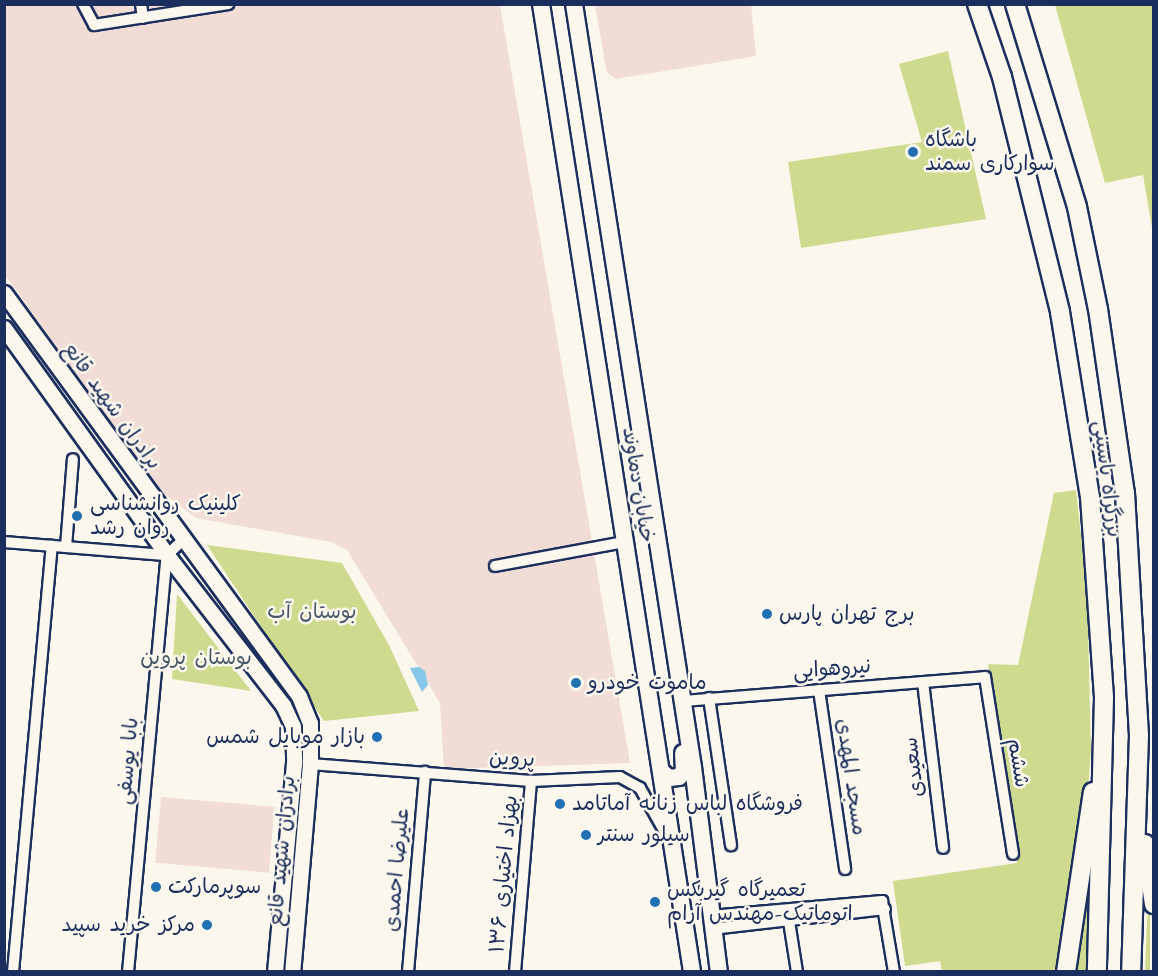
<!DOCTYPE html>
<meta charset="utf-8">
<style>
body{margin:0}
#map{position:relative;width:1158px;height:976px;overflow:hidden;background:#fbf7ec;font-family:"Architects Daughter","Playpen Sans Arabic",sans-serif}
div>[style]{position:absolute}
.built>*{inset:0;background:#f1ddd5;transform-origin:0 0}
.green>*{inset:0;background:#cedb8e}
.water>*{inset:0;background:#87c8e8}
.roads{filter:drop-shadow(2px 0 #1b2f5e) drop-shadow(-2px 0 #1b2f5e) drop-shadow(0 2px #1b2f5e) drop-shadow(0 -2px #1b2f5e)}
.street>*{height:10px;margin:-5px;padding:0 5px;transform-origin:5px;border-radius:5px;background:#fbf7ec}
.secondary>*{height:15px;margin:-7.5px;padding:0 7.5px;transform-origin:7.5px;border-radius:7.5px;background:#fbf7ec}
.primary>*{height:16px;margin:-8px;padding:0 8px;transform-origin:8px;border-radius:8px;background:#fbf7ec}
.highway>*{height:18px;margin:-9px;padding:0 9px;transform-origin:9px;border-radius:9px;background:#fbf7ec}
.dots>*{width:16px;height:16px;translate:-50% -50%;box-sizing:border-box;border:3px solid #fbf7ec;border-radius:50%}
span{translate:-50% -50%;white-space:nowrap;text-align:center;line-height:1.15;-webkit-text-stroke:5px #fbf7ec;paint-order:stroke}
.poi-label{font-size:21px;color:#1b2f5e}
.left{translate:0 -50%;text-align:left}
.right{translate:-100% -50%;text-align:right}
.street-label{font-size:21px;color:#1b2f5e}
.park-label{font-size:21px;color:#485a6a}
.frame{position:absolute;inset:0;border:6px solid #1b2f5e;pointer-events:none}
</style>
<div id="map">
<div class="built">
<div style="clip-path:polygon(4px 5px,500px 5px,630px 763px,444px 769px,440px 703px,347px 550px,331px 542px,196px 518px,161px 492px,5px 275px)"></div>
<div style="clip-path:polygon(595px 5px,751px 5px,756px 56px,616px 79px,607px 73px)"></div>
<div style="left:161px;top:797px;width:114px;height:66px;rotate:5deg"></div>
</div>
<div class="green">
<div style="clip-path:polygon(1055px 5px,1153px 5px,1153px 234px,1143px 175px,1105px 183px)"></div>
<div style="clip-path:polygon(948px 51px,986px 219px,801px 248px,788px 162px,922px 142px,899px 64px)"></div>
<div style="clip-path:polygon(1076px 490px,1087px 591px,1091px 749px,1083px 853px,1063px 971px,942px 971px,940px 961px,905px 966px,893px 881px,1017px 863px,988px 664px,1018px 665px,1054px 493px)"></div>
<div style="clip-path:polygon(207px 545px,342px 563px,389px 645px,419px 711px,324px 721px)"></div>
<div style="clip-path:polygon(177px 594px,251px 691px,172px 679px)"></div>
<div style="clip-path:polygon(1091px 858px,1086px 971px,1072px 972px)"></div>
<div style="clip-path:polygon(1150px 893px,1150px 971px,1145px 972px,1147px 920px)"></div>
</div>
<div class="water">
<div style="clip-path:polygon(419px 667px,425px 671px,428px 685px,422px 692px,410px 668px)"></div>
</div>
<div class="roads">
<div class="street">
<div style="left:83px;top:4px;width:24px;rotate:62deg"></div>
<div style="left:94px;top:25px;width:136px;rotate:-8.9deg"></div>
<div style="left:141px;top:4px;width:14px;rotate:82deg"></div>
<div style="left:4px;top:542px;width:164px;rotate:4.6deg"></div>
<div style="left:66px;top:547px;width:88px;rotate:-85.5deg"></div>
<div style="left:167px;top:555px;width:22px;rotate:-43deg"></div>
<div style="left:495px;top:566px;width:132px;rotate:-10.5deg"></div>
<div style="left:923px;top:682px;width:167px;rotate:83.1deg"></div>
<div style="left:819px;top:690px;width:181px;rotate:81.7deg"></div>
<div style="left:709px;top:698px;width:149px;rotate:81.5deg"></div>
<div style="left:682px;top:701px;width:304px;rotate:-4.5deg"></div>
<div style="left:985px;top:677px;width:179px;rotate:81deg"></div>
<div style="left:310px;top:764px;width:222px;rotate:4.4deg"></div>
<div style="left:531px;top:781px;width:89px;rotate:-2.6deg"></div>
<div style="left:620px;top:777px;width:23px;rotate:29deg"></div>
<div style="left:640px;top:788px;width:53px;rotate:60.5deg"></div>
<div style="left:788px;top:915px;width:58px;rotate:81deg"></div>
<div style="left:710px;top:916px;width:173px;rotate:-5deg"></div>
<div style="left:882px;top:901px;width:72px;rotate:80.4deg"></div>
<div style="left:712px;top:929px;width:174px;rotate:-6.6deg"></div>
<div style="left:13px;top:972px;width:428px;rotate:-84.8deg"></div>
<div style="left:128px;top:972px;width:419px;rotate:-84.7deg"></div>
<div style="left:408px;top:972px;width:201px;rotate:-85.1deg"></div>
<div style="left:515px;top:972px;width:192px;rotate:-85.2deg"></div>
</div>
<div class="secondary">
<div style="left:4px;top:293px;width:499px;rotate:53.8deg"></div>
<div style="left:299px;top:696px;width:29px;rotate:68deg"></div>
<div style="left:310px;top:723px;width:41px;rotate:90deg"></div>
<div style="left:310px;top:764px;width:209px;rotate:94.9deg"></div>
<div style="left:4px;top:328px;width:279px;rotate:54.3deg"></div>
<div style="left:167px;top:555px;width:190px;rotate:52.3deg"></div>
<div style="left:283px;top:705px;width:23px;rotate:65deg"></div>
<div style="left:293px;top:726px;width:37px;rotate:88deg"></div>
<div style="left:294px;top:763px;width:210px;rotate:95.2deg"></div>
</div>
<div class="primary">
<div style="left:541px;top:4px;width:980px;rotate:81.13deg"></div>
<div style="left:574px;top:4px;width:772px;rotate:81.14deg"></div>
<div style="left:693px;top:767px;width:207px;rotate:82.8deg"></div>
<div style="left:661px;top:771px;width:11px;rotate:41deg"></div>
<div style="left:669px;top:778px;width:10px;rotate:-6deg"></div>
<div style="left:679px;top:777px;width:8px;rotate:-50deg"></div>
<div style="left:684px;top:771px;width:18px;rotate:-93deg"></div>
</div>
<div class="highway">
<div style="left:977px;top:4px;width:77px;rotate:71.1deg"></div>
<div style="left:1002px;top:77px;width:242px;rotate:76.1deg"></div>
<div style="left:1060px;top:312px;width:187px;rotate:80.8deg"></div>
<div style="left:1090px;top:497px;width:201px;rotate:86deg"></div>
<div style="left:1104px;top:698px;width:274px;rotate:91.5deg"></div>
<div style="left:1015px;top:4px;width:212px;rotate:73deg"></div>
<div style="left:1077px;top:207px;width:104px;rotate:78.4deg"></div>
<div style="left:1098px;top:309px;width:186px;rotate:81.7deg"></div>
<div style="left:1125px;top:493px;width:242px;rotate:86.7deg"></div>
<div style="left:1139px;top:735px;width:237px;rotate:91.9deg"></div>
<div style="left:1145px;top:844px;width:61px;rotate:81.5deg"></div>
<div style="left:1066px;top:972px;width:182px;rotate:-81.5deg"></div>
</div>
</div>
<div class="dots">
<div style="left:913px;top:152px;background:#1f6fb2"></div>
<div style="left:77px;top:516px;background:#1f6fb2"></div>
<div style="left:767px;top:614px;background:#1f6fb2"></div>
<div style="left:576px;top:683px;background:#1f6fb2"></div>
<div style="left:377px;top:737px;background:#1f6fb2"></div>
<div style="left:560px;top:804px;background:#1f6fb2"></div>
<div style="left:586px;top:835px;background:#1f6fb2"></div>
<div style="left:156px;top:887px;background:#1f6fb2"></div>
<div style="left:655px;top:902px;background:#1f6fb2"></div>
<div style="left:207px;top:925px;background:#1f6fb2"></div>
</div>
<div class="poi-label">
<span class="left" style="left:925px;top:152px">باشگاه<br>سوارکاری سمند</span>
<span class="left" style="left:90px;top:516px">کلینیک روانشناسی<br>روان رشد</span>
<span class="left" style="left:779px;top:614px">برج تهران پارس</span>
<span class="left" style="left:588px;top:683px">ماموت خودرو</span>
<span class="right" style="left:365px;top:737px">بازار موبایل شمس</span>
<span class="left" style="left:572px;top:804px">فروشگاه لباس زنانه آماتامد</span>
<span class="left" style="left:598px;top:835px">سیلور سنتر</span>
<span class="left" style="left:168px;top:887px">سوپرمارکت</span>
<span class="left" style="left:667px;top:902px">تعمیرگاه گیربکس<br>اتوماتیک مهندس آرام</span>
<span class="right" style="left:195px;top:925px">مرکز خرید سپید</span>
</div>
<div class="street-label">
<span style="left:112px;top:406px;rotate:54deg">برادران شهید قانع</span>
<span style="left:1107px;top:479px;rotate:83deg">بزرگراه یاسینی</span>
<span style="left:638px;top:485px;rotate:81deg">خیابان دماوند</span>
<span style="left:832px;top:669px;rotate:-4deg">نیروهوایی</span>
<span style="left:512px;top:759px;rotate:3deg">پروین</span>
<span style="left:128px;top:761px;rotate:-85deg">بابا یوسفی</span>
<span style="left:1018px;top:763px;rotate:81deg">ششم</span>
<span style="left:914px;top:767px;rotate:-97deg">سعیدی</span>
<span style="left:851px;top:777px;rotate:82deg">مسجد المهدی</span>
<span style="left:282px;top:851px;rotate:-85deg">برادران شهید قانع</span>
<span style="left:397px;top:870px;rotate:-85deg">علیرضا احمدی</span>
<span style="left:504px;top:874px;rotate:-85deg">بهزاد اختیاری ۱۳۶</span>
</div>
<div class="park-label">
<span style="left:312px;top:612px">بوستان آب</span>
<span style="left:196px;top:658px">بوستان پروین</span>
</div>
<div class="frame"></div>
</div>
